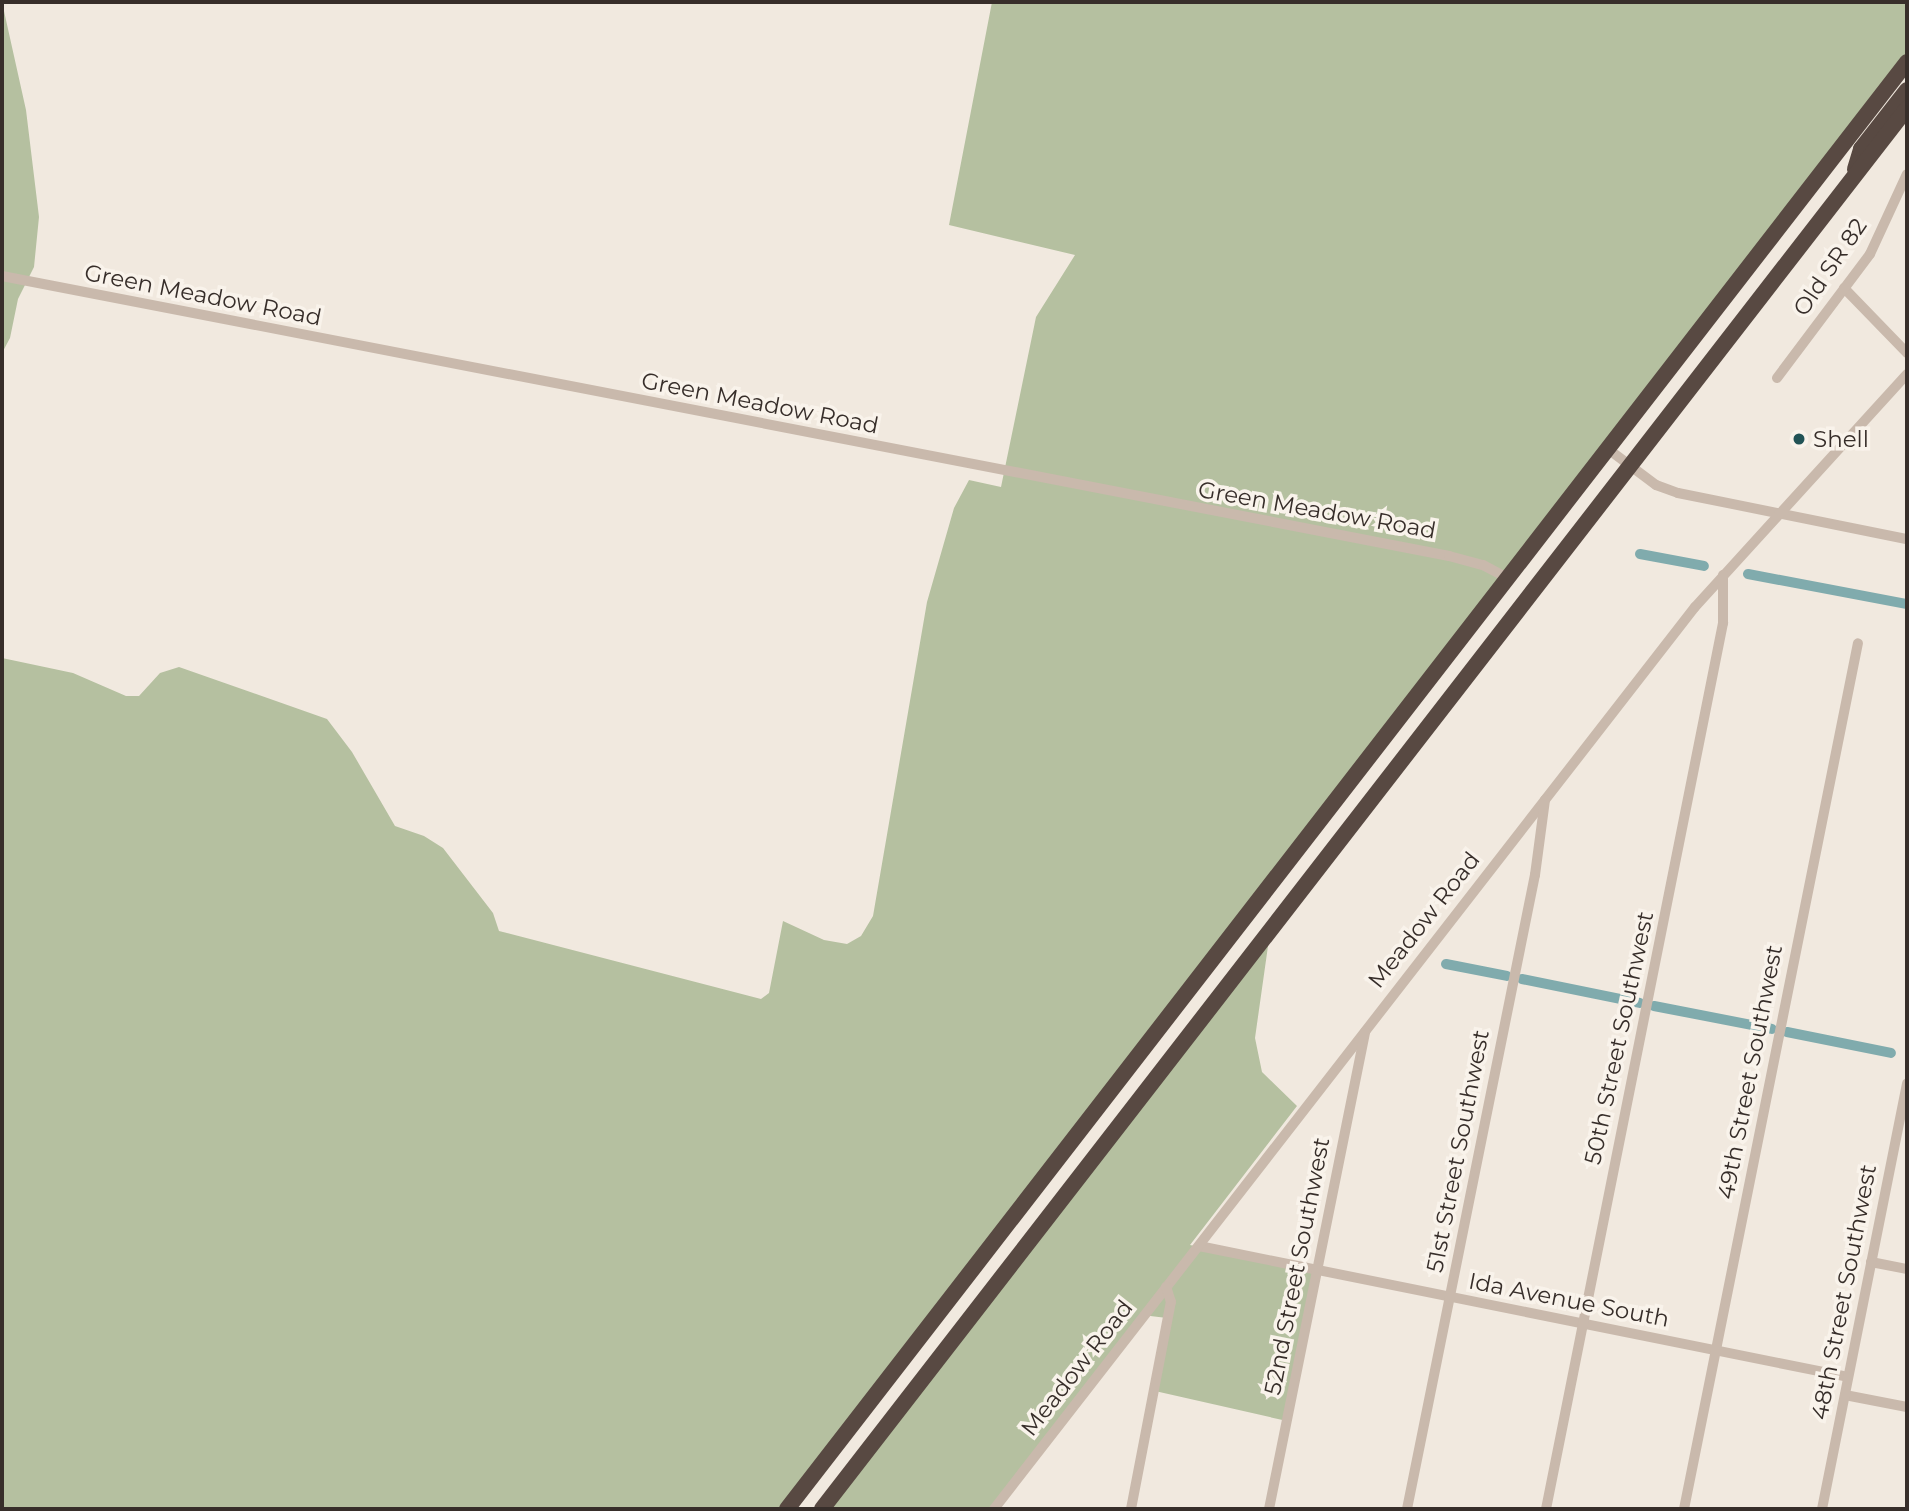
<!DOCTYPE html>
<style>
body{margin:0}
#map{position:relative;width:1909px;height:1511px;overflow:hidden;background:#f1e9df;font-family:Montserrat,sans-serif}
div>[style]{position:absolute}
.green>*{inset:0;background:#b5c0a0}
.canal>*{height:10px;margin:-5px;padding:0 5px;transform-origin:5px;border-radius:5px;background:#80abad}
.minor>*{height:10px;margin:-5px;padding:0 5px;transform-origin:5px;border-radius:5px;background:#c9b9ac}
.highway>*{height:16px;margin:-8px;padding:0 8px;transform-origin:8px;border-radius:8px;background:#584942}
.dots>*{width:19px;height:19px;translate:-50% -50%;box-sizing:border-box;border:4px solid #f9f3eb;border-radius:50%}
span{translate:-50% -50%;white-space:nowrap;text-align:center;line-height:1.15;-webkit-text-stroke:7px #f9f3eb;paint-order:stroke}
.street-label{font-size:23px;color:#372e2a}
.poi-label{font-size:23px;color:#372e2a}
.left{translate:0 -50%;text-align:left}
.frame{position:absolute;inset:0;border:4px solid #372e2a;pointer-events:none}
</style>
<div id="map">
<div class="green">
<div style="clip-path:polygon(2px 2px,26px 110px,39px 217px,34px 267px,18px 299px,10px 338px,2px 353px)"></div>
<div style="clip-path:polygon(992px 2px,1907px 2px,1907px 53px,780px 1509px,2px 1509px,2px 658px,73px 673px,126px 696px,139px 696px,160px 673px,179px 667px,327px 719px,352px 752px,395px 826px,424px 836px,443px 848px,493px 913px,499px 931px,761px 999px,769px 993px,783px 921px,824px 940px,847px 944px,861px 936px,873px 916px,927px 602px,954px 508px,969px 480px,1001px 487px,1036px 317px,1075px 255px,949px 225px)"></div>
<div style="clip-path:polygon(1269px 939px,1255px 1038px,1262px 1072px,1297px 1106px,1190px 1245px,1317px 1273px,1287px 1421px,1155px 1391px,1167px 1318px,1142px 1315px,994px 1509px,828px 1509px)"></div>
</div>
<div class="canal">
<div style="left:1640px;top:554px;width:65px;rotate:10.6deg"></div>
<div style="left:1748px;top:574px;width:162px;rotate:10.7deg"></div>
<div style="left:1446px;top:964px;width:62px;rotate:11.1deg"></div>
<div style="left:1522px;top:979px;width:120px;rotate:11.5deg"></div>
<div style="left:1654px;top:1006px;width:120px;rotate:11deg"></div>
<div style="left:1787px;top:1032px;width:106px;rotate:11.4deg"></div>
</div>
<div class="minor">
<div style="left:2px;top:276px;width:1474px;rotate:10.95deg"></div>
<div style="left:1449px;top:556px;width:35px;rotate:15deg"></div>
<div style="left:1483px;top:565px;width:27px;rotate:28deg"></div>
<div style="left:1844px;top:288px;width:91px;rotate:45.9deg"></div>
<div style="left:1777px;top:378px;width:155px;rotate:-53.1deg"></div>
<div style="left:1870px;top:254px;width:88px;rotate:-65.2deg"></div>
<div style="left:1608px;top:449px;width:60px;rotate:36.9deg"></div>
<div style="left:1656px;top:485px;width:23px;rotate:20deg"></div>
<div style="left:1678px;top:493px;width:234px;rotate:11.4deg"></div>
<div style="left:1199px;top:1246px;width:662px;rotate:11.41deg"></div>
<div style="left:1871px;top:1262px;width:37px;rotate:11deg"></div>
<div style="left:1845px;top:1395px;width:63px;rotate:11deg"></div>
<div style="left:994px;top:1509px;width:1142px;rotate:-52.15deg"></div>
<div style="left:1695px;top:607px;width:315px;rotate:-47.7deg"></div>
<div style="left:1131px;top:1509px;width:211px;rotate:-79.1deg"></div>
<div style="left:1171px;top:1302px;width:16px;rotate:-108deg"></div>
<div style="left:1269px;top:1509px;width:487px;rotate:-78.6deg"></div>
<div style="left:1407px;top:1509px;width:647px;rotate:-78.59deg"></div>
<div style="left:1535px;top:875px;width:76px;rotate:-82.4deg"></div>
<div style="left:1546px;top:1509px;width:904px;rotate:-78.7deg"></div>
<div style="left:1723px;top:623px;width:48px;rotate:-90deg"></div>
<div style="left:1684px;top:1509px;width:883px;rotate:-78.64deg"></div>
<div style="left:1822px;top:1509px;width:434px;rotate:-78.7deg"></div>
</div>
<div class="highway">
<div style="left:1855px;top:169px;width:21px;rotate:-73deg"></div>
<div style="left:1861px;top:149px;width:75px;rotate:-52.1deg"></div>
<div style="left:787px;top:1509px;width:1830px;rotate:-52.26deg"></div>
<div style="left:822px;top:1509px;width:1772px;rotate:-52.24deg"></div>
</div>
<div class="dots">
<div style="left:1799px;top:439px;background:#225356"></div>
</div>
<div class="street-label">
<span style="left:1830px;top:267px;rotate:-56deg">Old SR 82</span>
<span style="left:203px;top:295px;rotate:11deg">Green Meadow Road</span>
<span style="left:760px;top:403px;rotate:11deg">Green Meadow Road</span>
<span style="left:1317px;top:510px;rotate:10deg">Green Meadow Road</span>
<span style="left:1424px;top:920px;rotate:-52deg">Meadow Road</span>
<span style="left:1619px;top:1038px;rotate:-78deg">50th Street Southwest</span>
<span style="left:1750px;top:1072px;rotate:-79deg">49th Street Southwest</span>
<span style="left:1458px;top:1151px;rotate:-79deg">51st Street Southwest</span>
<span style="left:1297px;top:1266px;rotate:-79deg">52nd Street Southwest</span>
<span style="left:1844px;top:1292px;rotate:-79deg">48th Street Southwest</span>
<span style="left:1569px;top:1300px;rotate:11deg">Ida Avenue South</span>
<span style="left:1077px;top:1368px;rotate:-52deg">Meadow Road</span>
</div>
<div class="poi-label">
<span class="left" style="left:1813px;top:439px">Shell</span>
</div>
<div class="frame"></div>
</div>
